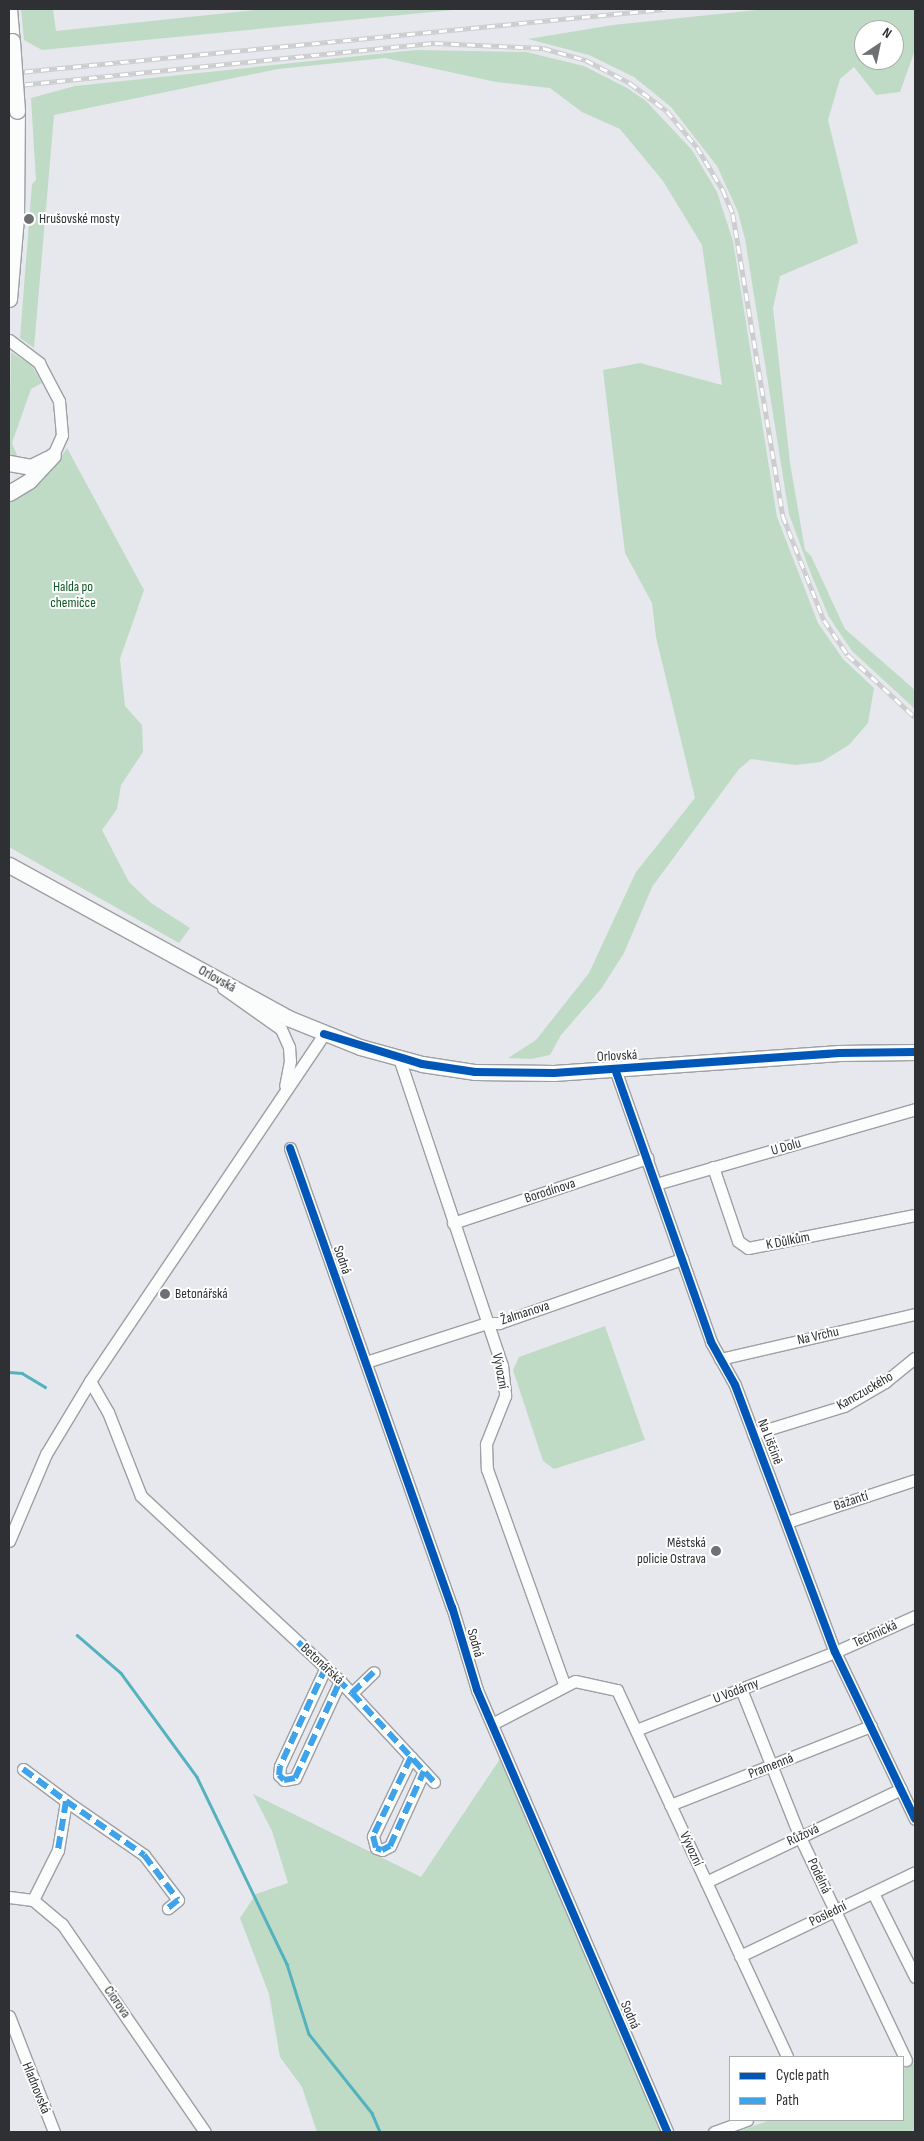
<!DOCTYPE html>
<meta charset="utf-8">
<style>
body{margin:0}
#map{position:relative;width:924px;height:2141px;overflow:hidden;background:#e6e8ed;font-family:"Sofia Sans Condensed",sans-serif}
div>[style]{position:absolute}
.green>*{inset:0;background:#bfdbc5}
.stream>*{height:2.5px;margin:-1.25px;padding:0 1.25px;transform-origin:1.25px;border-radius:1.25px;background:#54b2be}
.roads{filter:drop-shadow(1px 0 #9e9fa3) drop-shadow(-1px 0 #9e9fa3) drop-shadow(0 1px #9e9fa3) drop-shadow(0 -1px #9e9fa3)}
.minor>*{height:11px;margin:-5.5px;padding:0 5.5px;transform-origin:5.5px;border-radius:5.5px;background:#fbfcfc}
.secondary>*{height:15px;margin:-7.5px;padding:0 7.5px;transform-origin:7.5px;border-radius:7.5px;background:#fbfcfc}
.rail>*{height:4.5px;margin-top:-2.25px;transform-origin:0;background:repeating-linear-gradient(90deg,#fff 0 8px,#cccdce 0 16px);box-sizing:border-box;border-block:1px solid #cccdce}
.bridges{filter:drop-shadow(1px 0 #9e9fa3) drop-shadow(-1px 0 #9e9fa3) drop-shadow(0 1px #9e9fa3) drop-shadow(0 -1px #9e9fa3)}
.secondary-bridge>*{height:15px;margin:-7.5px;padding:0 7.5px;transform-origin:7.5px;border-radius:7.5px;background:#fbfcfc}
.quiet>*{height:6px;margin-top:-3px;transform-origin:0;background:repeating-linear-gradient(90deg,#3ea3eb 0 12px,transparent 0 18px)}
.cycleway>*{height:8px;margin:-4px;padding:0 4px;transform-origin:4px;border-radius:4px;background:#0057b8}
.dots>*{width:14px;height:14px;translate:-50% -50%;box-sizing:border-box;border:2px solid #fff;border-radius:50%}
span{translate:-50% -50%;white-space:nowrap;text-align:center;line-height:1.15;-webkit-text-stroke:4px #fff;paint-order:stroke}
.poi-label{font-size:14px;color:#2e3033}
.left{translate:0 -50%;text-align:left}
.right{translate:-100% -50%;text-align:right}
.park-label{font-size:14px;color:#0d5623}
.street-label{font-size:14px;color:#2e3033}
.frame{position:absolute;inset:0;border:10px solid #2e3033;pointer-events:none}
.legend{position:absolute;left:729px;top:2056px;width:175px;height:65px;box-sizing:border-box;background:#fff;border:1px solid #abacad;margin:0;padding:6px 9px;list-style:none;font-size:15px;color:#2e3033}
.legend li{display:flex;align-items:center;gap:10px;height:25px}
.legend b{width:25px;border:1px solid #abacad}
.north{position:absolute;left:854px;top:20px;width:50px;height:50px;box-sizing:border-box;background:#fff;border:1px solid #abacad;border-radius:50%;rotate:34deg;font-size:14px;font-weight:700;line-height:20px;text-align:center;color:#2e3033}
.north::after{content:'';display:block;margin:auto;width:18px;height:22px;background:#6e7074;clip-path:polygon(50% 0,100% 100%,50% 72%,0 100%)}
</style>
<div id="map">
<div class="green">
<div style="clip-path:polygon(21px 9px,53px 9px,56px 31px,265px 9px,463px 9px,42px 50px,24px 40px)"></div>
<div style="clip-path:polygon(evenodd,766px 9px,915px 9px,915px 50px,900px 92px,876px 95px,854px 67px,840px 79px,828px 120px,858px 243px,780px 276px,773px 308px,790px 463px,805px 550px,811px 556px,845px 629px,915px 690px,915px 709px,852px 651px,829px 617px,811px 574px,789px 514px,745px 239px,738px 212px,717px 166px,671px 107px,634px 77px,589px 55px,528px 39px,613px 25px,766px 9px,864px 30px,894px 30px,894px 60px,864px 60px,864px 30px)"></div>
<div style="clip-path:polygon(416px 50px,526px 52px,584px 66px,627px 88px,646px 101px,692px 150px,717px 192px,733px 241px,777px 517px,818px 623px,843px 659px,874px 688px,868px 723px,849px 745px,821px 762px,795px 765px,751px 759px,739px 769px,652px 887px,624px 953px,601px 989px,561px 1035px,550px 1055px,531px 1059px,508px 1058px,536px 1040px,589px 973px,636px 872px,695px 798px,656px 637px,652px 603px,625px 553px,603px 370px,640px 363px,722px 385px,702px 245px,663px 181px,620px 129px,582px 112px,550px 88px,496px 82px,385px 58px,278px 69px,54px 115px,34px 348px,20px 338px,32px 184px,36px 180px,31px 98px,75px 86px)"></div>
<div style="clip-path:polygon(11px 352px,32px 366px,42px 383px,31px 389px,12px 443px,19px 460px,9px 456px)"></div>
<div style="clip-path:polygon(67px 448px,144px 590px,120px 659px,125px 706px,142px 725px,143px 752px,121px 785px,117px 809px,102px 830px,129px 882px,151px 903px,190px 928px,179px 943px,9px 847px,9px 502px,51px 472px)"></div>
<div style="clip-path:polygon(605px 1326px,645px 1440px,554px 1469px,543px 1461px,513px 1370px,519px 1357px)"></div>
<div style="clip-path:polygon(500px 1759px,661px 2132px,317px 2132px,302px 2087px,280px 2057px,269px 1994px,240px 1918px,256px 1894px,288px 1883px,272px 1831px,253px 1794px,421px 1877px)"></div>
<div style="clip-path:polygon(915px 2064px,915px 2132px,737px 2132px,770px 2120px,903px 2120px,903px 2069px)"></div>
</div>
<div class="stream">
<div style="left:9px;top:1372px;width:13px;rotate:4deg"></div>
<div style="left:22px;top:1373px;width:27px;rotate:31deg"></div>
<div style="left:77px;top:1635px;width:58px;rotate:40.8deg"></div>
<div style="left:121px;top:1673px;width:129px;rotate:53.8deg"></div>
<div style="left:197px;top:1777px;width:208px;rotate:64.3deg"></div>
<div style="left:287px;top:1964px;width:73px;rotate:72.6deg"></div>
<div style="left:309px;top:2034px;width:101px;rotate:51.4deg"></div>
<div style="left:372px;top:2113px;width:21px;rotate:67deg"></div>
</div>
<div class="roads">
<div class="minor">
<div style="left:9px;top:340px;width:38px;rotate:37deg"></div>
<div style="left:39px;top:363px;width:43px;rotate:62.2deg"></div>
<div style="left:59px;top:401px;width:34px;rotate:85deg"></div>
<div style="left:62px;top:435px;width:22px;rotate:114deg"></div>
<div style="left:223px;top:988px;width:71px;rotate:35.3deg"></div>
<div style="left:281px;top:1029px;width:20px;rotate:66deg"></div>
<div style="left:289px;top:1047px;width:14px;rotate:86deg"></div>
<div style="left:290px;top:1061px;width:25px;rotate:101deg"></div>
<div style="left:399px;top:1058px;width:324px;rotate:71.5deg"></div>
<div style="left:502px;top:1365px;width:31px;rotate:84deg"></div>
<div style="left:505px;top:1396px;width:52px;rotate:111.6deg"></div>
<div style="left:486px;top:1444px;width:25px;rotate:88deg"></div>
<div style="left:487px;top:1469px;width:228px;rotate:70.3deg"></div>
<div style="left:615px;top:1069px;width:289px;rotate:70.6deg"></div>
<div style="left:711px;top:1342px;width:49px;rotate:60.8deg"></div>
<div style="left:735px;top:1385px;width:285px;rotate:69.5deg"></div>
<div style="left:835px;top:1652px;width:185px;rotate:64.4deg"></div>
<div style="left:290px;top:1148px;width:487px;rotate:70.6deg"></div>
<div style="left:452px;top:1607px;width:87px;rotate:73.2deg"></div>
<div style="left:477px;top:1690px;width:481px;rotate:66.7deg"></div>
<div style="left:713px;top:1167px;width:78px;rotate:71.3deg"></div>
<div style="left:738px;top:1241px;width:12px;rotate:35deg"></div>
<div style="left:748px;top:1248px;width:170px;rotate:-11.2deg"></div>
<div style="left:656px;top:1184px;width:270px;rotate:-16.1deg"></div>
<div style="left:453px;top:1223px;width:205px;rotate:-18.5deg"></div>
<div style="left:720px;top:1359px;width:200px;rotate:-13deg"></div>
<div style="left:366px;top:1362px;width:127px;rotate:-17.9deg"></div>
<div style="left:487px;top:1323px;width:12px"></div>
<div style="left:499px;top:1323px;width:194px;rotate:-19.3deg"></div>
<div style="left:90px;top:1381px;width:36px;rotate:60deg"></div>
<div style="left:108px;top:1412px;width:90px;rotate:68.6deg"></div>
<div style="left:141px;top:1496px;width:272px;rotate:42.9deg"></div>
<div style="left:340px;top:1681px;width:138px;rotate:47.1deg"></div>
<div style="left:753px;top:1434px;width:95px;rotate:-17.1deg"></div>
<div style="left:844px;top:1406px;width:48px;rotate:-30.3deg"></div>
<div style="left:885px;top:1382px;width:38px;rotate:-39deg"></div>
<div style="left:787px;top:1522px;width:135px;rotate:-18.2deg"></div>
<div style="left:9px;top:1541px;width:95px;rotate:-67deg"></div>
<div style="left:46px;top:1454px;width:85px;rotate:-58.9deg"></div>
<div style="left:90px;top:1381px;width:419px;rotate:-56deg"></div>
<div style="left:326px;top:1667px;width:109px;rotate:114.9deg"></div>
<div style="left:280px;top:1766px;width:9px;rotate:96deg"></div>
<div style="left:279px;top:1775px;width:7px;rotate:45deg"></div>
<div style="left:284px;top:1780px;width:11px;rotate:-10deg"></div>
<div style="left:295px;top:1778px;width:107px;rotate:-65.1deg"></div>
<div style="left:741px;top:1689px;width:159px;rotate:68.3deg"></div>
<div style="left:800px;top:1837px;width:247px;rotate:64.6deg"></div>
<div style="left:352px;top:1693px;width:30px;rotate:-44deg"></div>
<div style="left:492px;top:1724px;width:93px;rotate:-27.4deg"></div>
<div style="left:575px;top:1681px;width:43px;rotate:12.1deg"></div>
<div style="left:617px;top:1690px;width:404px;rotate:65.1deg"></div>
<div style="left:636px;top:1730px;width:214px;rotate:-21.4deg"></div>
<div style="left:835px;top:1652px;width:88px;rotate:-24.2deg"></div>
<div style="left:411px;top:1757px;width:88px;rotate:115.7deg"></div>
<div style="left:373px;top:1836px;width:12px;rotate:76deg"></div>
<div style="left:376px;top:1848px;width:6px;rotate:18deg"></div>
<div style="left:382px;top:1850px;width:9px;rotate:-27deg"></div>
<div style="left:390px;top:1846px;width:82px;rotate:-65.6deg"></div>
<div style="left:23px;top:1769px;width:54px;rotate:36.7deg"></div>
<div style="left:66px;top:1801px;width:50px;rotate:99.3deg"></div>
<div style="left:58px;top:1850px;width:56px;rotate:116.6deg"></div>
<div style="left:66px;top:1801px;width:95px;rotate:34.7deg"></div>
<div style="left:144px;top:1855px;width:56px;rotate:52.9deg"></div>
<div style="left:178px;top:1900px;width:13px;rotate:141deg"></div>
<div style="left:670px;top:1805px;width:216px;rotate:-21.5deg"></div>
<div style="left:706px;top:1882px;width:216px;rotate:-25.5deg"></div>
<div style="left:873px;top:1893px;width:94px;rotate:63.4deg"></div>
<div style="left:9px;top:1897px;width:24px;rotate:7deg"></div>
<div style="left:33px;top:1900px;width:38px;rotate:40deg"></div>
<div style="left:62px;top:1924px;width:252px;rotate:55.5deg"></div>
<div style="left:740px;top:1956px;width:194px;rotate:-25.6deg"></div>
<div style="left:9px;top:2016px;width:124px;rotate:68.8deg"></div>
<div style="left:714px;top:2132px;width:35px;rotate:-20deg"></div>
</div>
<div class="secondary">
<div style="left:9px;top:9px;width:32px;rotate:85deg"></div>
<div style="left:9px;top:299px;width:81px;rotate:-85.1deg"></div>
<div style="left:16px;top:218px;width:107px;rotate:-89.5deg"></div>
<div style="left:9px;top:463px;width:22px;rotate:10deg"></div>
<div style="left:31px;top:467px;width:18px;rotate:-27deg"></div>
<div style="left:9px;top:493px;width:23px;rotate:-31deg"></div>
<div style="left:29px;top:481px;width:35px;rotate:-47deg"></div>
<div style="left:9px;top:865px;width:318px;rotate:28.7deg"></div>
<div style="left:288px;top:1018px;width:78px;rotate:21.9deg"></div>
<div style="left:360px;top:1047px;width:64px;rotate:15.3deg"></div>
<div style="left:422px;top:1064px;width:54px;rotate:8.6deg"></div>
<div style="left:475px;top:1072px;width:79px;rotate:0.7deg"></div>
<div style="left:554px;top:1073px;width:286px;rotate:-4deg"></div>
<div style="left:839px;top:1053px;width:76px;rotate:-0.8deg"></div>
</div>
</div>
<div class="rail">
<div style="left:9px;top:73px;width:659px;rotate:-5.57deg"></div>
<div style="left:9px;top:86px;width:428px;rotate:-5.8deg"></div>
<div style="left:435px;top:43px;width:108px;rotate:2.7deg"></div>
<div style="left:543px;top:48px;width:45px;rotate:15.6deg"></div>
<div style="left:586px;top:60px;width:50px;rotate:27.6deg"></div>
<div style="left:630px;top:83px;width:46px;rotate:37.1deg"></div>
<div style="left:667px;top:111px;width:47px;rotate:50.2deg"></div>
<div style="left:697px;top:147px;width:50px;rotate:58.8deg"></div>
<div style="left:723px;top:190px;width:26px;rotate:67deg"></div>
<div style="left:733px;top:214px;width:306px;rotate:80.6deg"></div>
<div style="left:783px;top:516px;width:112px;rotate:68.5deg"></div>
<div style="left:824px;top:620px;width:42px;rotate:55.6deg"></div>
<div style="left:848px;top:655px;width:91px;rotate:42.8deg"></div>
</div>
<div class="bridges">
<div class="secondary-bridge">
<div style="left:12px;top:41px;width:70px;rotate:85.9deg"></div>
</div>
</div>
<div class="quiet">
<div style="left:298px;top:1642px;width:74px;rotate:43.4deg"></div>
<div style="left:352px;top:1693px;width:121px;rotate:47.3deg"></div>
<div style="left:326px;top:1667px;width:109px;rotate:114.9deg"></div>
<div style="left:280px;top:1766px;width:9px;rotate:96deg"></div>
<div style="left:279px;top:1775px;width:7px;rotate:45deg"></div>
<div style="left:284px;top:1780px;width:11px;rotate:-10deg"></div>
<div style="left:295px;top:1778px;width:107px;rotate:-65.1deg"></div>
<div style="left:352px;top:1693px;width:30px;rotate:-44deg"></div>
<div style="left:411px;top:1757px;width:88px;rotate:115.7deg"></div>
<div style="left:373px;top:1836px;width:12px;rotate:76deg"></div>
<div style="left:376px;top:1848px;width:6px;rotate:18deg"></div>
<div style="left:382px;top:1850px;width:9px;rotate:-27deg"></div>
<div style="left:390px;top:1846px;width:82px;rotate:-65.6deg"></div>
<div style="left:23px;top:1769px;width:54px;rotate:36.7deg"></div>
<div style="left:66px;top:1801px;width:50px;rotate:99.3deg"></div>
<div style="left:66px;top:1801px;width:95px;rotate:34.7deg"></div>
<div style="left:144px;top:1855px;width:56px;rotate:52.9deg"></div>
<div style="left:178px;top:1900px;width:13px;rotate:141deg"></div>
</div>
<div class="cycleway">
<div style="left:324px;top:1034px;width:102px;rotate:17deg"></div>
<div style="left:422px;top:1064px;width:54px;rotate:8.6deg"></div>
<div style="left:475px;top:1072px;width:79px;rotate:0.7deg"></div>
<div style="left:554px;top:1073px;width:286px;rotate:-4deg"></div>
<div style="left:839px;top:1053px;width:76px;rotate:-0.8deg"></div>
<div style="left:615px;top:1069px;width:289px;rotate:70.6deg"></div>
<div style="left:711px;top:1342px;width:49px;rotate:60.8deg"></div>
<div style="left:735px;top:1385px;width:285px;rotate:69.5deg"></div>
<div style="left:835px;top:1652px;width:185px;rotate:64.4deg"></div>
<div style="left:290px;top:1148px;width:487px;rotate:70.6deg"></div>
<div style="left:452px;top:1607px;width:87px;rotate:73.2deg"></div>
<div style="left:477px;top:1690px;width:481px;rotate:66.7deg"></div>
</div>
<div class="dots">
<div style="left:29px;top:219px;background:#6e7074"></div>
<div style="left:165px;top:1294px;background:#6e7074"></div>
<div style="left:716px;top:1551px;background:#6e7074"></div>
</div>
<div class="poi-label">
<span class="left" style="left:39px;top:219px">Hrušovské mosty</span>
<span class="left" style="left:175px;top:1294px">Betonářská</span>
<span class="right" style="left:706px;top:1551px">Městská<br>policie Ostrava</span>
</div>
<div class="park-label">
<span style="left:73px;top:595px">Halda po<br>chemičce</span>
</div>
<div class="street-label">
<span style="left:217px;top:979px;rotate:29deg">Orlovská</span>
<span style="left:617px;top:1056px;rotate:-3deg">Orlovská</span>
<span style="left:786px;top:1147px;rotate:-16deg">U Dolu</span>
<span style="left:550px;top:1191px;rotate:-18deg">Borodínova</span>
<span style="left:788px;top:1241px;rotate:-11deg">K Důlkům</span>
<span style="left:342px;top:1260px;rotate:71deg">Sodná</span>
<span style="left:525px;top:1313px;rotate:-18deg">Žalmanova</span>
<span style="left:818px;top:1336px;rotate:-13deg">Na Vrchu</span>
<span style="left:500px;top:1371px;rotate:79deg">Vývozní</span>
<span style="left:865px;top:1391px;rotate:-30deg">Kanczuckého</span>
<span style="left:770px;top:1442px;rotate:69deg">Na Liščině</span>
<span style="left:851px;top:1501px;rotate:-18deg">Bažantí</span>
<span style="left:875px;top:1634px;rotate:-24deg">Technická</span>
<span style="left:475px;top:1643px;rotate:74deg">Sodná</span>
<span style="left:322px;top:1664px;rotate:43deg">Betonářská</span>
<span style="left:736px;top:1691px;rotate:-21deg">U Vodárny</span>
<span style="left:771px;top:1766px;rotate:-21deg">Pramenná</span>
<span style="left:803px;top:1835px;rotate:-25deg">Růžová</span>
<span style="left:691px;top:1849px;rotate:65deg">Vývozní</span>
<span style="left:819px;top:1876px;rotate:65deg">Podélná</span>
<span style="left:828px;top:1914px;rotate:-26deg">Poslední</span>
<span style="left:117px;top:2002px;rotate:55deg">Ciorova</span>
<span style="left:630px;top:2015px;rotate:66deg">Sodná</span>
<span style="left:36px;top:2088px;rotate:68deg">Hladnovská</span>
</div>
<div class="frame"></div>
<ul class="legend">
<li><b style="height:6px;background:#0057b8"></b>Cycle path</li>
<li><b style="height:6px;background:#3ea3eb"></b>Path</li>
</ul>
<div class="north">N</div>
</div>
